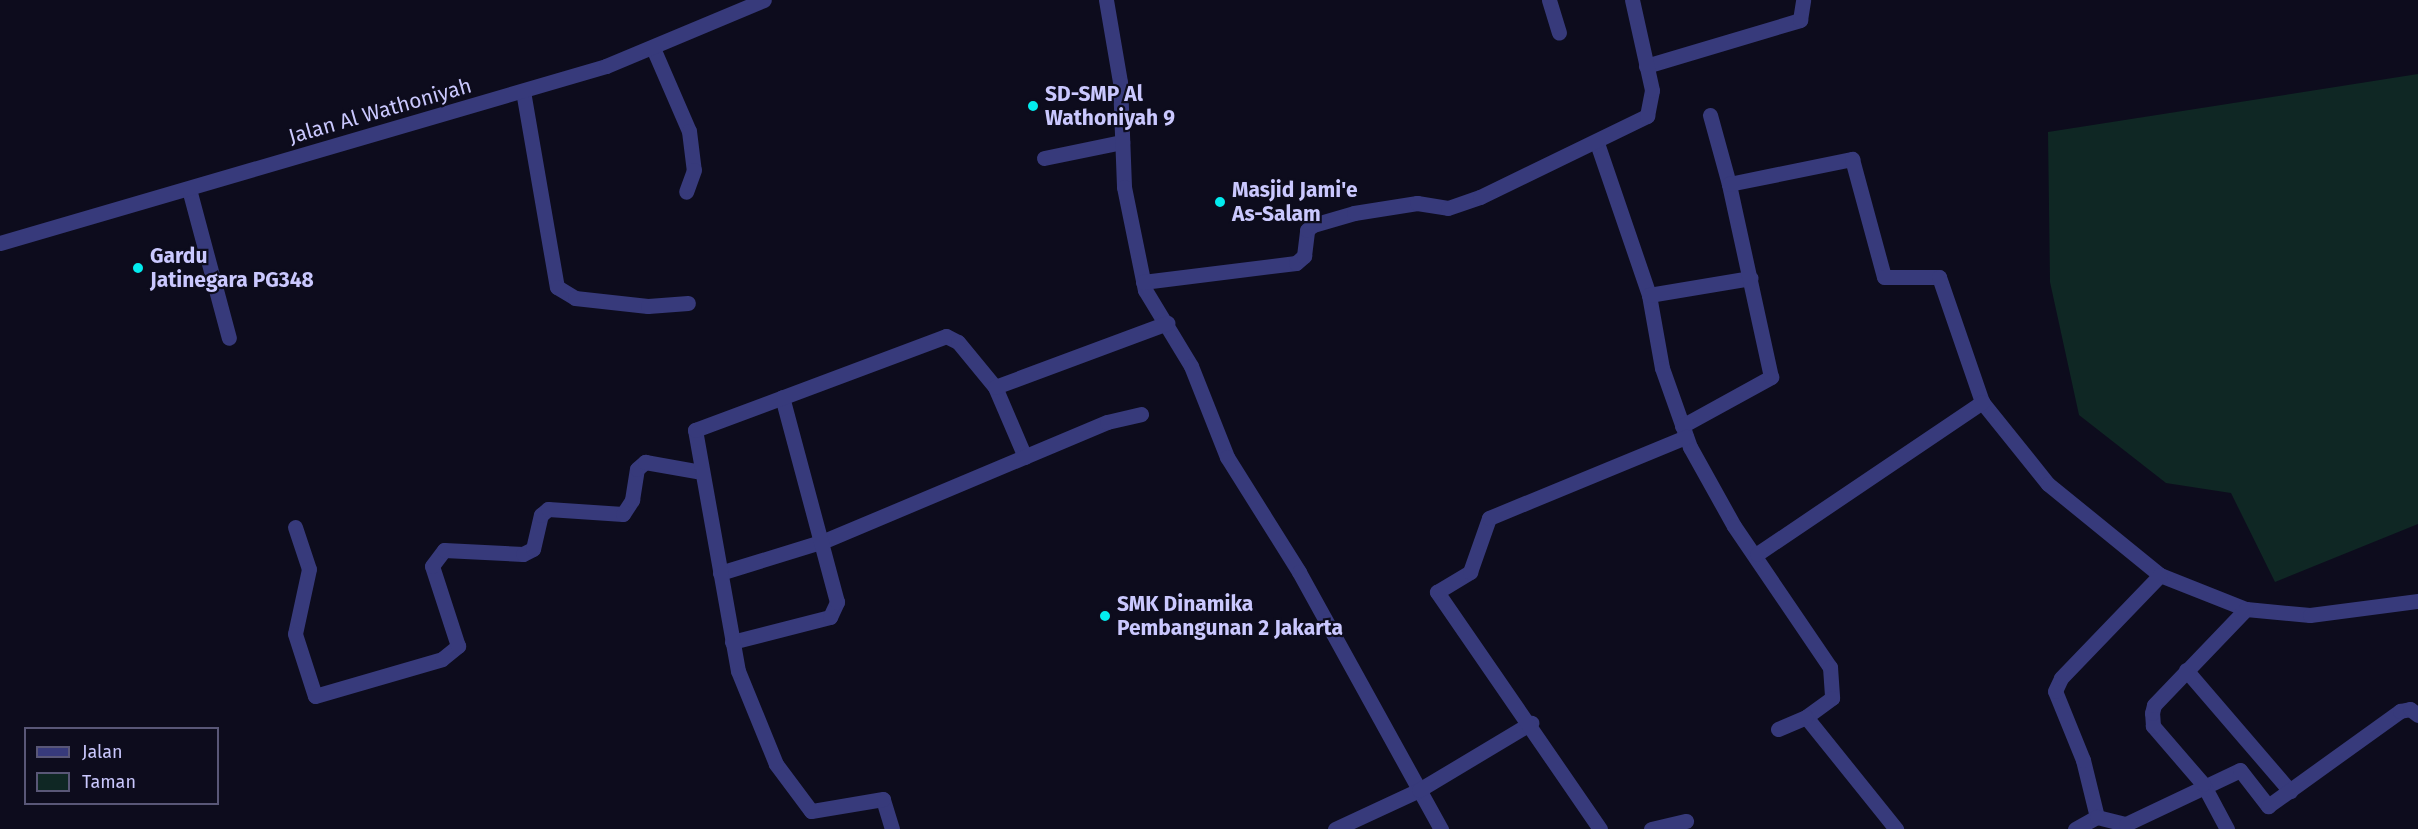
<!DOCTYPE html>
<style>
body{margin:0}
#map{position:relative;width:2418px;height:829px;overflow:hidden;background:#0d0c1d;font-family:"Fira Sans",sans-serif}
div>[style]{position:absolute}
.green>*{inset:0;background:#0f2724}
.service>*{height:15px;margin:-7.5px;padding:0 7.5px;transform-origin:7.5px;border-radius:7.5px;background:#373a7b}
.minor>*{height:15px;margin:-7.5px;padding:0 7.5px;transform-origin:7.5px;border-radius:7.5px;background:#373a7b}
.dots>*{width:16px;height:16px;translate:-50% -50%;box-sizing:border-box;border:3px solid #0d0c1d;border-radius:50%}
span{translate:-50% -50%;white-space:nowrap;text-align:center;line-height:1.15;-webkit-text-stroke:4.5px #0d0c1d;paint-order:stroke}
.poi-label{font-size:21px;color:#cac8fe;font-weight:700}
.left{translate:0 -50%;text-align:left}
.street-label{font-size:21px;color:#cac8fe}
.legend{position:absolute;left:24px;top:727px;width:195px;height:78px;box-sizing:border-box;background:#0d0c1d;border:2px solid #595777;margin:0;padding:8px 10px;list-style:none;font-size:18px;color:#cac8fe}
.legend li{display:flex;align-items:center;gap:12px;height:30px}
.legend b{width:30px;border:2px solid #595777}
</style>
<div id="map">
<div class="green">
<div style="clip-path:polygon(2418px 74px,2418px 524px,2275px 582px,2231px 493px,2166px 483px,2079px 415px,2050px 282px,2048px 132px)"></div>
</div>
<div class="service">
<div style="left:653px;top:48px;width:90px;rotate:66.6deg"></div>
<div style="left:689px;top:131px;width:39px;rotate:83deg"></div>
<div style="left:694px;top:170px;width:23px;rotate:110deg"></div>
<div style="left:1044px;top:158px;width:80px;rotate:-11.6deg"></div>
<div style="left:189px;top:189px;width:154px;rotate:75deg"></div>
</div>
<div class="minor">
<div style="left:1106px;top:0;width:83px;rotate:80.3deg"></div>
<div style="left:1120px;top:82px;width:105px;rotate:87.8deg"></div>
<div style="left:1124px;top:187px;width:105px;rotate:78.5deg"></div>
<div style="left:1145px;top:290px;width:89px;rotate:58.8deg"></div>
<div style="left:1191px;top:366px;width:98px;rotate:68.4deg"></div>
<div style="left:1227px;top:457px;width:136px;rotate:57.9deg"></div>
<div style="left:1299px;top:572px;width:294px;rotate:61.1deg"></div>
<div style="left:1549px;top:0;width:34px;rotate:73deg"></div>
<div style="left:1646px;top:66px;width:161px;rotate:-16.6deg"></div>
<div style="left:1800px;top:20px;width:20px;rotate:-81deg"></div>
<div style="left:523px;top:91px;width:199px;rotate:80.2deg"></div>
<div style="left:557px;top:287px;width:21px;rotate:31deg"></div>
<div style="left:575px;top:298px;width:73px;rotate:6.3deg"></div>
<div style="left:648px;top:306px;width:40px;rotate:-4.3deg"></div>
<div style="left:1710px;top:115px;width:72px;rotate:74.6deg"></div>
<div style="left:1597px;top:143px;width:161px;rotate:71.1deg"></div>
<div style="left:1649px;top:295px;width:74px;rotate:79.9deg"></div>
<div style="left:1662px;top:368px;width:84px;rotate:70.5deg"></div>
<div style="left:1690px;top:447px;width:90px;rotate:60.9deg"></div>
<div style="left:1734px;top:526px;width:171px;rotate:55.8deg"></div>
<div style="left:1830px;top:667px;width:31px;rotate:86deg"></div>
<div style="left:1832px;top:698px;width:32px;rotate:144deg"></div>
<div style="left:1806px;top:717px;width:144px;rotate:51.2deg"></div>
<div style="left:0;top:243px;width:631px;rotate:-16.28deg"></div>
<div style="left:606px;top:66px;width:171px;rotate:-22.7deg"></div>
<div style="left:1143px;top:282px;width:154px;rotate:-7.1deg"></div>
<div style="left:1296px;top:263px;width:11px;rotate:-41deg"></div>
<div style="left:1304px;top:256px;width:26px;rotate:-83deg"></div>
<div style="left:1307px;top:230px;width:8px;rotate:-40deg"></div>
<div style="left:1313px;top:225px;width:43px;rotate:-16.3deg"></div>
<div style="left:1354px;top:213px;width:64px;rotate:-9deg"></div>
<div style="left:1417px;top:203px;width:31px;rotate:9deg"></div>
<div style="left:1448px;top:208px;width:34px;rotate:-19deg"></div>
<div style="left:1480px;top:197px;width:186px;rotate:-25.9deg"></div>
<div style="left:1647px;top:116px;width:26px;rotate:-79deg"></div>
<div style="left:1652px;top:90px;width:92px;rotate:-102.5deg"></div>
<div style="left:1649px;top:295px;width:103px;rotate:-9.5deg"></div>
<div style="left:995px;top:387px;width:76px;rotate:66.8deg"></div>
<div style="left:1682px;top:426px;width:102px;rotate:-28.8deg"></div>
<div style="left:1771px;top:377px;width:198px;rotate:-102.3deg"></div>
<div style="left:1729px;top:184px;width:126px;rotate:-11.5deg"></div>
<div style="left:1852px;top:159px;width:122px;rotate:74.8deg"></div>
<div style="left:1884px;top:277px;width:55px"></div>
<div style="left:1939px;top:277px;width:132px;rotate:71deg"></div>
<div style="left:1982px;top:402px;width:105px;rotate:51.2deg"></div>
<div style="left:2048px;top:484px;width:144px;rotate:39.1deg"></div>
<div style="left:2160px;top:575px;width:92px;rotate:21.6deg"></div>
<div style="left:2246px;top:609px;width:64px;rotate:5.4deg"></div>
<div style="left:2310px;top:615px;width:109px;rotate:-7.4deg"></div>
<div style="left:295px;top:527px;width:44px;rotate:71.6deg"></div>
<div style="left:309px;top:569px;width:66px;rotate:102.2deg"></div>
<div style="left:295px;top:634px;width:65px;rotate:72.1deg"></div>
<div style="left:315px;top:696px;width:132px;rotate:-16.2deg"></div>
<div style="left:442px;top:659px;width:21px;rotate:-39deg"></div>
<div style="left:458px;top:646px;width:84px;rotate:-108deg"></div>
<div style="left:432px;top:566px;width:20px;rotate:-53deg"></div>
<div style="left:444px;top:550px;width:79px;rotate:2.9deg"></div>
<div style="left:523px;top:554px;width:11px;rotate:-27deg"></div>
<div style="left:533px;top:549px;width:35px;rotate:-77deg"></div>
<div style="left:541px;top:515px;width:9px;rotate:-41deg"></div>
<div style="left:548px;top:509px;width:75px;rotate:3.8deg"></div>
<div style="left:623px;top:514px;width:17px;rotate:-57deg"></div>
<div style="left:632px;top:500px;width:31px;rotate:-81deg"></div>
<div style="left:637px;top:469px;width:11px;rotate:-41deg"></div>
<div style="left:645px;top:462px;width:58px;rotate:10deg"></div>
<div style="left:1757px;top:554px;width:272px;rotate:-34deg"></div>
<div style="left:720px;top:573px;width:109px;rotate:-17.1deg"></div>
<div style="left:824px;top:541px;width:307px;rotate:-22.8deg"></div>
<div style="left:1107px;top:422px;width:35px;rotate:-13deg"></div>
<div style="left:732px;top:642px;width:101px;rotate:-14.3deg"></div>
<div style="left:830px;top:617px;width:17px;rotate:-65deg"></div>
<div style="left:837px;top:602px;width:212px;rotate:-105deg"></div>
<div style="left:2186px;top:670px;width:160px;rotate:49.3deg"></div>
<div style="left:1778px;top:729px;width:30px;rotate:-23deg"></div>
<div style="left:2097px;top:817px;width:59px;rotate:-103.8deg"></div>
<div style="left:2083px;top:760px;width:74px;rotate:-112.1deg"></div>
<div style="left:2055px;top:691px;width:14px;rotate:-65deg"></div>
<div style="left:2061px;top:678px;width:143px;rotate:-46.1deg"></div>
<div style="left:892px;top:829px;width:31px;rotate:-107deg"></div>
<div style="left:883px;top:799px;width:73px;rotate:170.5deg"></div>
<div style="left:811px;top:811px;width:59px;rotate:-126.7deg"></div>
<div style="left:776px;top:764px;width:100px;rotate:-112.2deg"></div>
<div style="left:738px;top:671px;width:245px;rotate:-100.1deg"></div>
<div style="left:695px;top:430px;width:268px;rotate:-20.5deg"></div>
<div style="left:946px;top:336px;width:13px;rotate:27deg"></div>
<div style="left:958px;top:342px;width:58px;rotate:50.6deg"></div>
<div style="left:995px;top:387px;width:184px;rotate:-20.4deg"></div>
<div style="left:1335px;top:829px;width:93px;rotate:-24.9deg"></div>
<div style="left:1419px;top:790px;width:131px;rotate:-30.9deg"></div>
<div style="left:1600px;top:829px;width:288px;rotate:-124.5deg"></div>
<div style="left:1437px;top:592px;width:39px;rotate:-31deg"></div>
<div style="left:1470px;top:572px;width:57px;rotate:-70.6deg"></div>
<div style="left:1489px;top:518px;width:213px;rotate:-22.4deg"></div>
<div style="left:1651px;top:829px;width:36px;rotate:-13deg"></div>
<div style="left:2075px;top:829px;width:25px;rotate:-29deg"></div>
<div style="left:2097px;top:817px;width:30px;rotate:14deg"></div>
<div style="left:2126px;top:824px;width:126px;rotate:-25.3deg"></div>
<div style="left:2240px;top:770px;width:46px;rotate:52.1deg"></div>
<div style="left:2268px;top:806px;width:163px;rotate:-35.7deg"></div>
<div style="left:2400px;top:711px;width:10px;rotate:-11deg"></div>
<div style="left:2410px;top:709px;width:10px;rotate:37deg"></div>
<div style="left:2227px;top:829px;width:51px;rotate:-118.1deg"></div>
<div style="left:2203px;top:784px;width:77px;rotate:-130.8deg"></div>
<div style="left:2153px;top:726px;width:13px;rotate:-94deg"></div>
<div style="left:2152px;top:713px;width:8px;rotate:-76deg"></div>
<div style="left:2154px;top:705px;width:133px;rotate:-46.2deg"></div>
</div>
<div class="dots">
<div style="left:1033px;top:106px;background:#03ecef"></div>
<div style="left:1220px;top:202px;background:#03ecef"></div>
<div style="left:138px;top:268px;background:#03ecef"></div>
<div style="left:1105px;top:616px;background:#03ecef"></div>
</div>
<div class="poi-label">
<span class="left" style="left:1045px;top:106px">SD-SMP Al<br>Wathoniyah 9</span>
<span class="left" style="left:1232px;top:202px">Masjid Jami'e<br>As-Salam</span>
<span class="left" style="left:150px;top:268px">Gardu<br>Jatinegara PG348</span>
<span class="left" style="left:1117px;top:616px">SMK Dinamika<br>Pembangunan 2 Jakarta</span>
</div>
<div class="street-label">
<span style="left:380px;top:111px;rotate:-16deg">Jalan Al Wathoniyah</span>
</div>
<ul class="legend">
<li><b style="height:8px;background:#373a7b"></b>Jalan</li>
<li><b style="height:16px;background:#0f2724"></b>Taman</li>
</ul>
</div>
